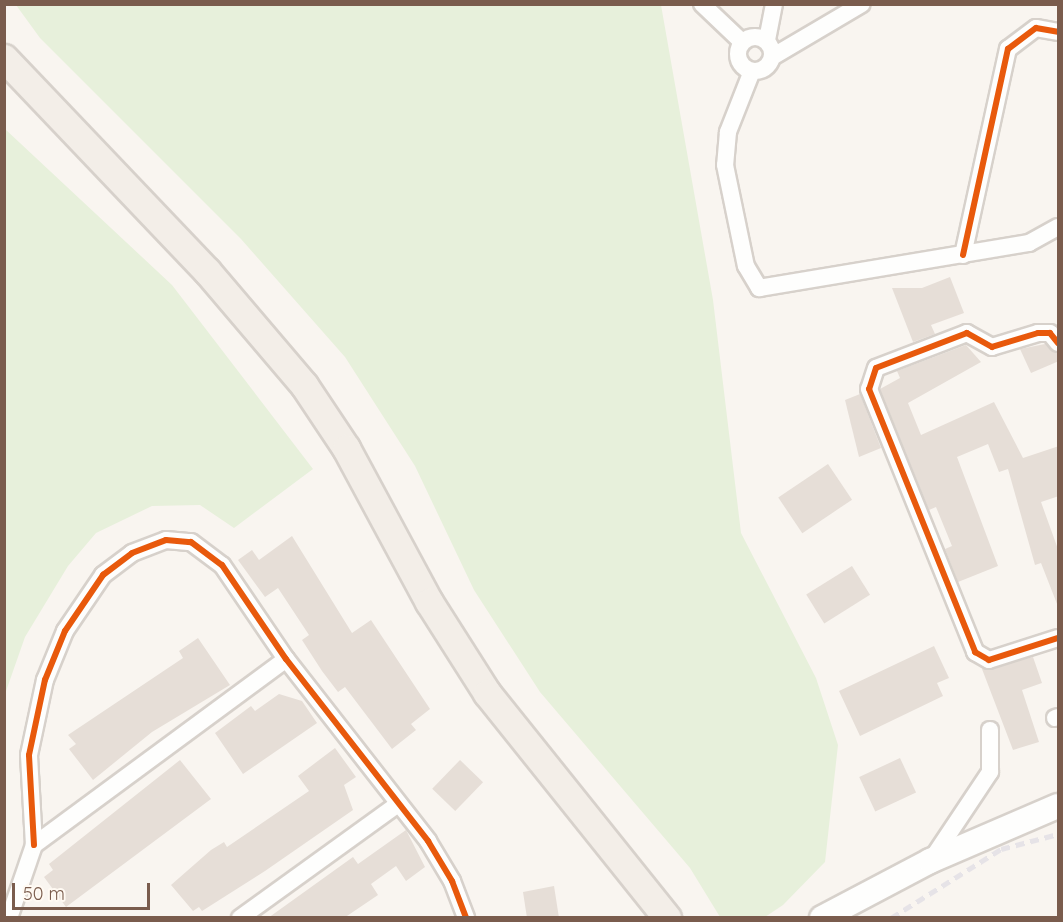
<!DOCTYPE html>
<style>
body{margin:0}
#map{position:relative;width:1063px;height:922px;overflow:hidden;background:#f9f5f0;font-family:Quicksand,sans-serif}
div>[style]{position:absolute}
.green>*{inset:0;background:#e7f0db}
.building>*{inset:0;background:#e6ded7;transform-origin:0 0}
.roads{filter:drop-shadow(2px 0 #d7d1cb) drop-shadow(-2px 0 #d7d1cb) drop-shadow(0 2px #d7d1cb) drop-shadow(0 -2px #d7d1cb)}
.street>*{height:16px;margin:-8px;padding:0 8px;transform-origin:8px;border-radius:8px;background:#fefefd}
.street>.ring{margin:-8px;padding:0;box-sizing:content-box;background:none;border:16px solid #fefefd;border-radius:50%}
.secondary>*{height:24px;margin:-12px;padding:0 12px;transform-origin:12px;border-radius:12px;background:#fefefd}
.primary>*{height:27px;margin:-13.5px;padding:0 13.5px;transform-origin:13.5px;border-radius:13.5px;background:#f3eee8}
.rail>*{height:4.5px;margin-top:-2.25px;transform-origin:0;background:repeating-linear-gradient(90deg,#e6e3e7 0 9px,transparent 0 15px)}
.cycleway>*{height:6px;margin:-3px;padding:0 3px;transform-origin:3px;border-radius:3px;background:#e8590c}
span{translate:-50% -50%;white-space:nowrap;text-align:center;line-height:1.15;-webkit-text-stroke:4.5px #fffaf3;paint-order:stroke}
.frame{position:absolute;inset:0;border:6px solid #7a5c4d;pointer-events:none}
.scale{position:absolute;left:12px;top:883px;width:138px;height:27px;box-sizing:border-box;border:3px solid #7a5c4d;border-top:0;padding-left:8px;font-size:18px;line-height:21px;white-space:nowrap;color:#7a5c4d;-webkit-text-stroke:4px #fffaf3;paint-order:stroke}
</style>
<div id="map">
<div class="green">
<div style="clip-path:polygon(16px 5px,661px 5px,713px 300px,741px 533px,816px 678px,838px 745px,825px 862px,783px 905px,765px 917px,720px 917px,690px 868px,540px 692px,474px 590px,415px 466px,345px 357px,241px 239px,40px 38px)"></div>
<div style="clip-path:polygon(5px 129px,172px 285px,313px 469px,234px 528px,200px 505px,152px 506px,96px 533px,68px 566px,25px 637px,5px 694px)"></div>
</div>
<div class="building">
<div style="clip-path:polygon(950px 277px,964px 313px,931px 325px,935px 334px,913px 342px,892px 288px,922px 288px)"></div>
<div style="clip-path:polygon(1045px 344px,1059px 353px,1059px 361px,1031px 373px,1020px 349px)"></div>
<div style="clip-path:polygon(966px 345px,981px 362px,908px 403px,921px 435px,994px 402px,1023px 458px,1059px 446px,1059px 496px,1041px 502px,1059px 552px,1059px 609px,1041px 563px,1035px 565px,1008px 469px,999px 472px,988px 444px,957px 457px,998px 566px,958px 582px,945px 549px,952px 546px,936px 507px,929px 510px,880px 389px,900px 378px,897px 371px)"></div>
<div style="clip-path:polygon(860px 394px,881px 448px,859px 457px,845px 400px)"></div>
<div style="left:828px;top:464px;width:43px;height:60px;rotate:56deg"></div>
<div style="clip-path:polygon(292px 536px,352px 633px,371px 620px,430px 709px,411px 724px,416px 730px,392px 749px,345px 687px,338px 692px,322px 671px,302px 640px,309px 635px,278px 588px,265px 597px,238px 560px,252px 550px,259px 560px)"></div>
<div style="left:852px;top:566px;width:34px;height:54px;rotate:58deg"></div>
<div style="clip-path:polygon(198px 638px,230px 685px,152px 732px,93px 780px,69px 749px,76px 744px,68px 735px,183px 658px,179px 651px)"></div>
<div style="clip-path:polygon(934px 646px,949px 678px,937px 683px,943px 696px,860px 736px,839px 691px)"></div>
<div style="clip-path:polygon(1033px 657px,1042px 683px,1022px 690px,1039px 742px,1013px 750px,982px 669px)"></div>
<div style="clip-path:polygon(279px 694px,302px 701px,317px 723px,243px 774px,215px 733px,251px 706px,255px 711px)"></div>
<div style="clip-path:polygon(335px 748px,356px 777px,344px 785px,353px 810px,265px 871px,202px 911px,199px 907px,193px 911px,171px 885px,211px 850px,224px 842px,227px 847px,309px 791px,298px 776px)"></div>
<div style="left:900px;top:758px;width:38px;height:45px;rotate:65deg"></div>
<div style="clip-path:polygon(180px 760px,211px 799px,66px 907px,44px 877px,53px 870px,49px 864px)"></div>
<div style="left:460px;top:760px;width:32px;height:40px;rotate:44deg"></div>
<div style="clip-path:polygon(406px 830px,425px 867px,406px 881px,396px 866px,371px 884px,378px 895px,344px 918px,268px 918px,353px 857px,358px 864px)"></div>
<div style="clip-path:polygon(554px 886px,559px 918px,527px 918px,523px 892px)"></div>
</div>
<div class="roads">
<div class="street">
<div style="left:702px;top:4px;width:55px;rotate:43.5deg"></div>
<div class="ring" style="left:738px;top:37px;width:18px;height:18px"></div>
<div style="left:767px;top:40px;width:37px;rotate:-79deg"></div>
<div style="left:772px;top:57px;width:104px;rotate:-30.5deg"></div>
<div style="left:752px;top:71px;width:66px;rotate:111.5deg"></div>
<div style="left:728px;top:132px;width:33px;rotate:95deg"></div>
<div style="left:725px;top:165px;width:103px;rotate:78.3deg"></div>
<div style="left:746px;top:266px;width:26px;rotate:59deg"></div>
<div style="left:759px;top:288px;width:274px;rotate:-9.5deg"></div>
<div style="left:1029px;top:243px;width:33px;rotate:-29deg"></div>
<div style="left:963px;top:255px;width:211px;rotate:-77.7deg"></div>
<div style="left:1008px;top:49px;width:35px;rotate:-37deg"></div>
<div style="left:1036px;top:28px;width:22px;rotate:10deg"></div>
<div style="left:1058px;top:343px;width:13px;rotate:-129deg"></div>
<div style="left:1050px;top:333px;width:12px;rotate:180deg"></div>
<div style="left:1038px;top:333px;width:48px;rotate:163.1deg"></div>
<div style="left:992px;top:347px;width:29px;rotate:-151deg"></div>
<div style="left:967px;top:333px;width:97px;rotate:159deg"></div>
<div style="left:876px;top:368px;width:22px;rotate:108deg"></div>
<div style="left:869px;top:389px;width:284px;rotate:68deg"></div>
<div style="left:975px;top:652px;width:16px;rotate:30deg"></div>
<div style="left:989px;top:660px;width:72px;rotate:-17.7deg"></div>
<div style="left:1055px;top:718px;width:3px;rotate:-18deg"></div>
<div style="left:34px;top:845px;width:90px;rotate:-93.2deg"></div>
<div style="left:29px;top:755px;width:77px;rotate:-78deg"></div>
<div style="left:45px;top:680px;width:53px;rotate:-67.8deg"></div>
<div style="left:65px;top:631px;width:68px;rotate:-55.8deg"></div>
<div style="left:103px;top:575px;width:36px;rotate:-37deg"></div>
<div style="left:132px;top:553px;width:36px;rotate:-21deg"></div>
<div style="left:166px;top:540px;width:25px;rotate:5deg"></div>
<div style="left:191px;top:542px;width:39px;rotate:37deg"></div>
<div style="left:222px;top:565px;width:114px;rotate:55.8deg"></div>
<div style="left:286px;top:659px;width:231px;rotate:52deg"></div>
<div style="left:428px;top:841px;width:47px;rotate:59deg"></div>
<div style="left:452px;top:881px;width:40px;rotate:69deg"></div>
<div style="left:932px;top:859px;width:105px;rotate:-56.3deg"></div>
<div style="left:990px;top:772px;width:42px;rotate:-90deg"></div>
<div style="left:9px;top:918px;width:77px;rotate:-71.1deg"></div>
<div style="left:34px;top:845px;width:313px;rotate:-36.4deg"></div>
<div style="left:240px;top:918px;width:195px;rotate:-35.8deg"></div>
</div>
<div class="secondary">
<div style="left:822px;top:918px;width:122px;rotate:-27.8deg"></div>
<div style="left:930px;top:861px;width:139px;rotate:-23.3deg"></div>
</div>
<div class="primary">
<div style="left:4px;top:58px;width:294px;rotate:46.4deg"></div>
<div style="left:207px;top:271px;width:150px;rotate:49.6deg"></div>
<div style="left:304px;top:385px;width:76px;rotate:56.3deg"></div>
<div style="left:346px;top:448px;width:175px;rotate:61.7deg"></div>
<div style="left:429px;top:602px;width:108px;rotate:57.5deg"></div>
<div style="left:487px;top:693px;width:288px;rotate:51.3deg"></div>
</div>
</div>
<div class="rail">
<div style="left:891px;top:918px;width:130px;rotate:-32.1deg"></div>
<div style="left:1001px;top:849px;width:59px;rotate:-14.7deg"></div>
</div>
<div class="cycleway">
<div style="left:963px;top:255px;width:211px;rotate:-77.7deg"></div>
<div style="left:1008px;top:49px;width:35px;rotate:-37deg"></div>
<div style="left:1036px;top:28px;width:22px;rotate:10deg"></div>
<div style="left:1058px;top:343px;width:13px;rotate:-129deg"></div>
<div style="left:1050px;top:333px;width:12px;rotate:180deg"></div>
<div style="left:1038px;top:333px;width:48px;rotate:163.1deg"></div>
<div style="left:992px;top:347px;width:29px;rotate:-151deg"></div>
<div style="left:967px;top:333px;width:97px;rotate:159deg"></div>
<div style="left:876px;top:368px;width:22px;rotate:108deg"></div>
<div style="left:869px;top:389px;width:284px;rotate:68deg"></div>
<div style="left:975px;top:652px;width:16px;rotate:30deg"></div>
<div style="left:989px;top:660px;width:72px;rotate:-17.7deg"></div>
<div style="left:34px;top:845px;width:90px;rotate:-93.2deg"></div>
<div style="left:29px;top:755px;width:77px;rotate:-78deg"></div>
<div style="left:45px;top:680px;width:53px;rotate:-67.8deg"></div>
<div style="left:65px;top:631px;width:68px;rotate:-55.8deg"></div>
<div style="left:103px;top:575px;width:36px;rotate:-37deg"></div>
<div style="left:132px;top:553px;width:36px;rotate:-21deg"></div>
<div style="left:166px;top:540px;width:25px;rotate:5deg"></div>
<div style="left:191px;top:542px;width:39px;rotate:37deg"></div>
<div style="left:222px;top:565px;width:114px;rotate:55.8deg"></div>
<div style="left:286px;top:659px;width:231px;rotate:52deg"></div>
<div style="left:428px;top:841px;width:47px;rotate:59deg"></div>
<div style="left:452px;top:881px;width:40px;rotate:69deg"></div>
</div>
<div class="frame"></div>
<div class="scale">50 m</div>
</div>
